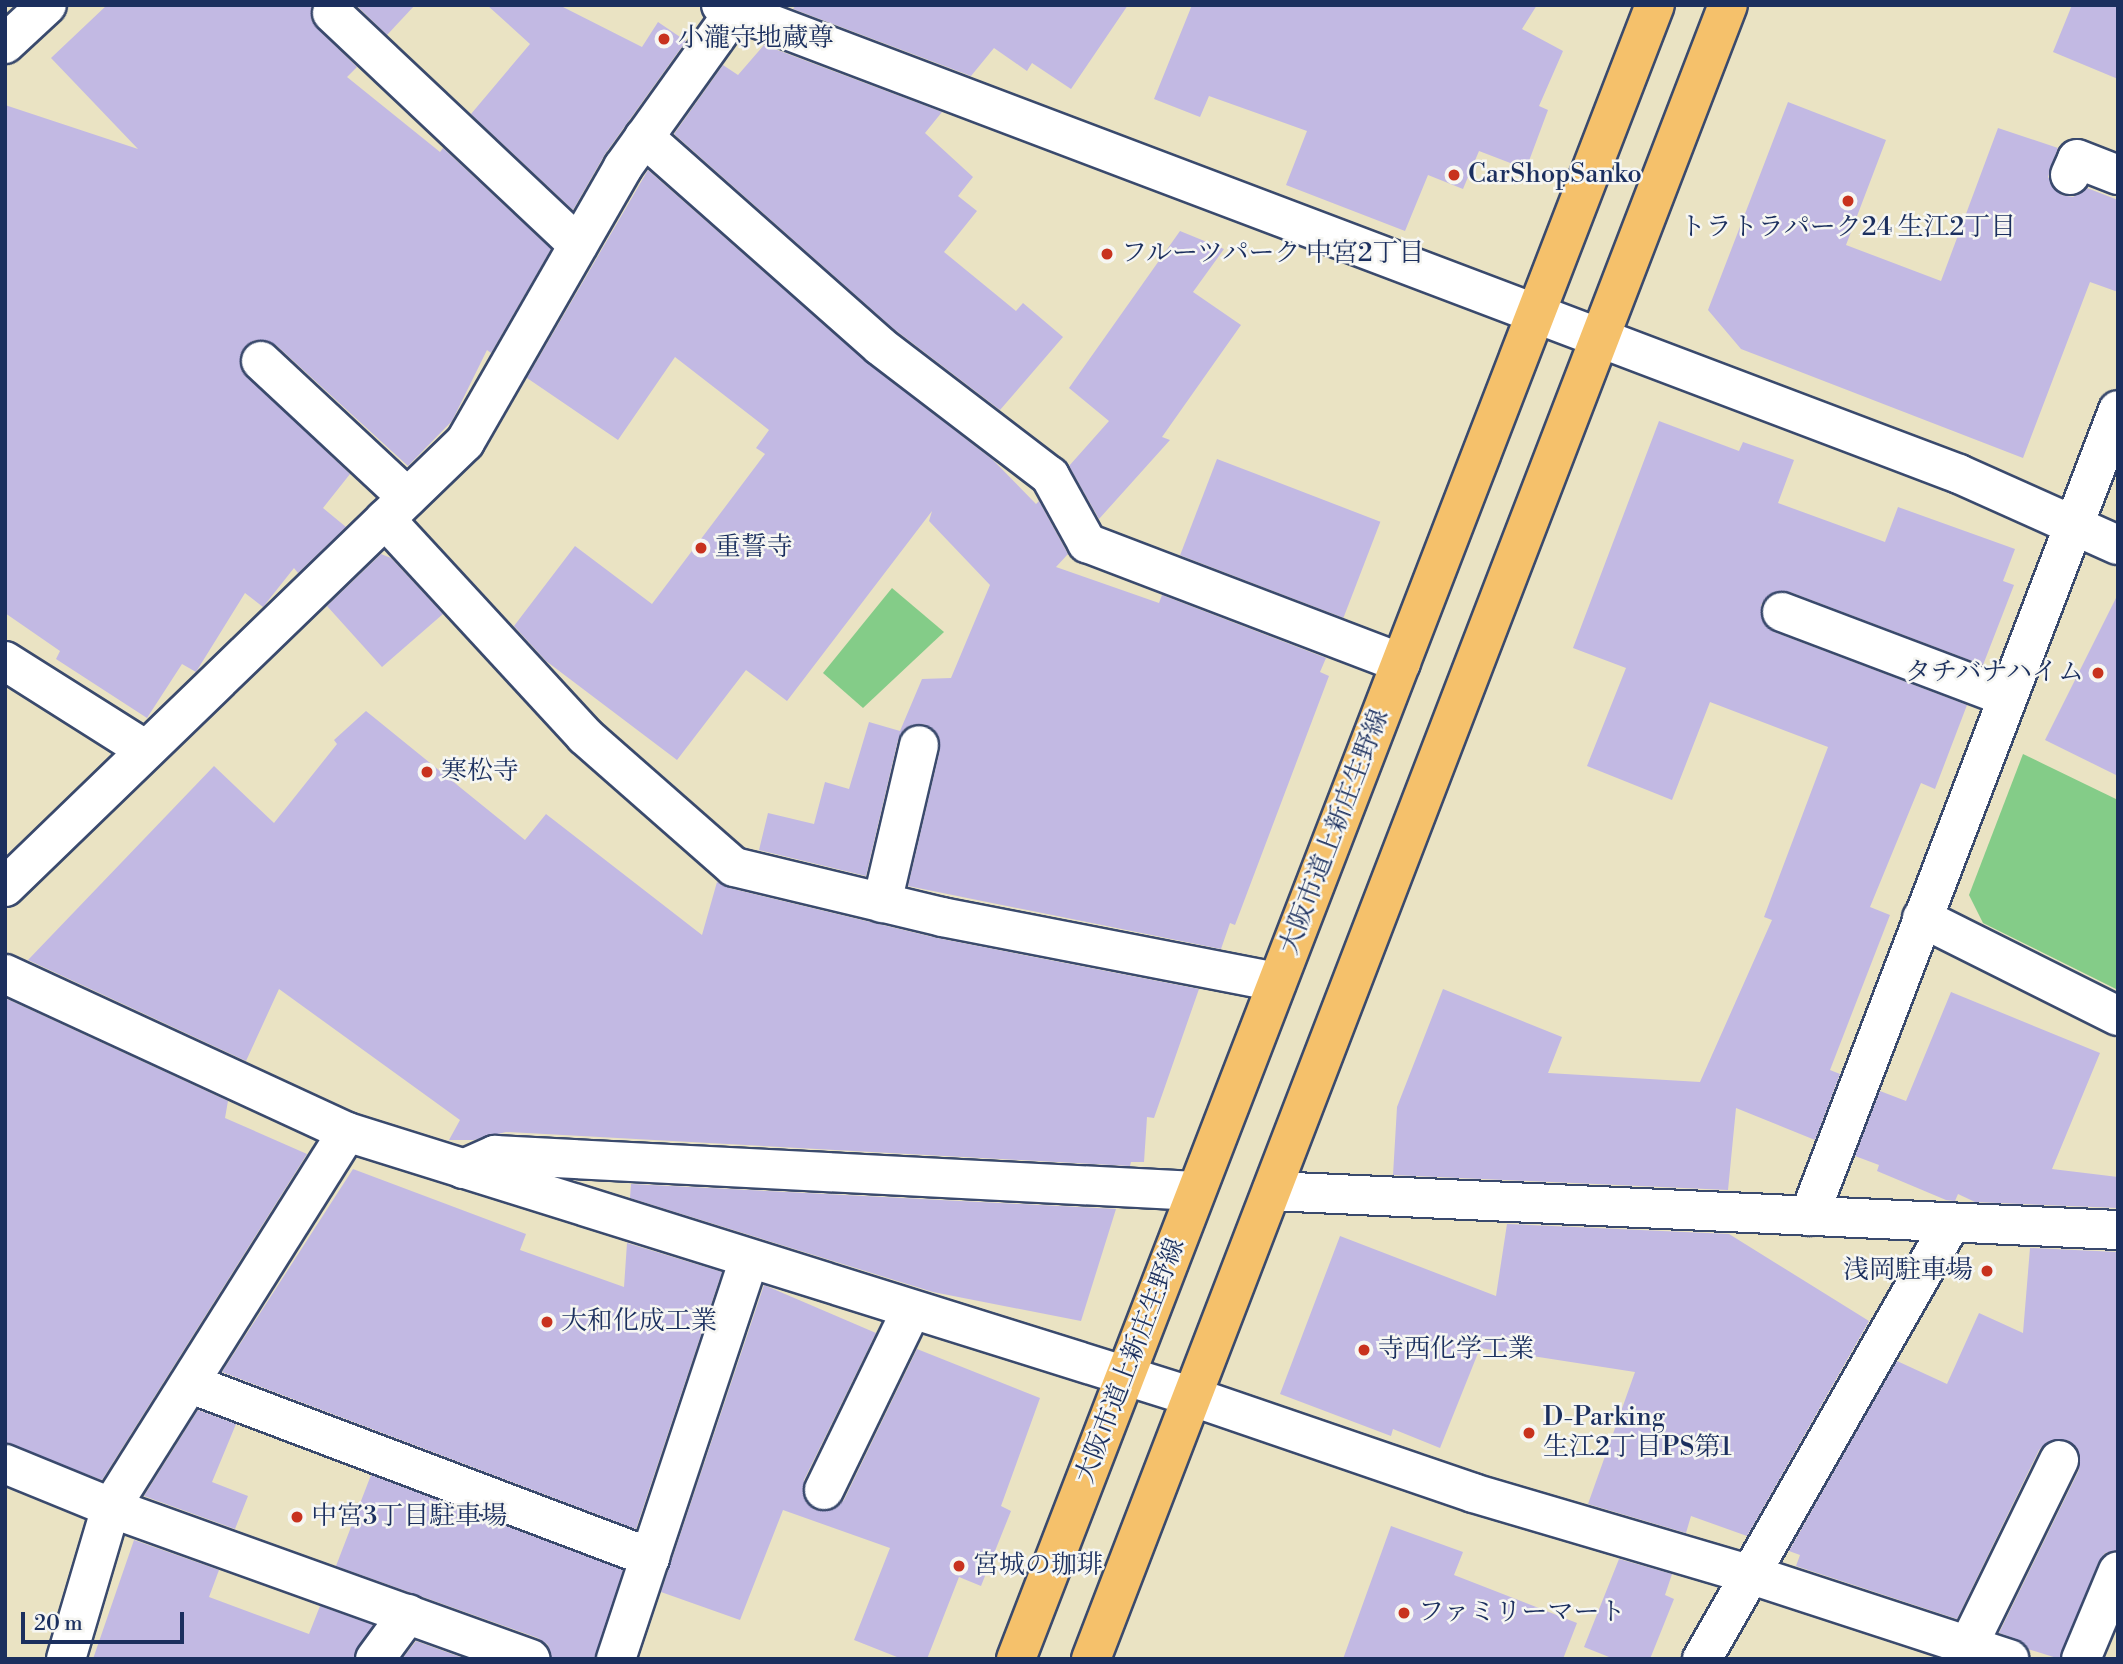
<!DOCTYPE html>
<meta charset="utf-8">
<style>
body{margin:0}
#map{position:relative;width:2123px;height:1664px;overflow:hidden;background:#eae3c3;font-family:"Libre Bodoni","Noto Serif JP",serif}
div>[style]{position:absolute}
.green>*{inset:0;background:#84cc88}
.building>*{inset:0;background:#c2b9e3;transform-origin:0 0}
.roads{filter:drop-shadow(2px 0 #3a4a6d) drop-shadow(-2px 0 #3a4a6d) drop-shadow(0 2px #3a4a6d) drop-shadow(0 -2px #3a4a6d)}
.minor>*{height:38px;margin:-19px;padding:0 19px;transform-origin:19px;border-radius:19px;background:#fff}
.major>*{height:38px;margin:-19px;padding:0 19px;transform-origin:19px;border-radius:19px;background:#f5c16b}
.dots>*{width:19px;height:19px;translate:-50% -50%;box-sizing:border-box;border:4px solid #f6f6f2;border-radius:50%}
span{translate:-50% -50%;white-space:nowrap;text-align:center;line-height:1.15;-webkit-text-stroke:5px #f6f6f2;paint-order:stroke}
.poi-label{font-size:26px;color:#1b2f5e}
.left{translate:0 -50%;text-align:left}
.right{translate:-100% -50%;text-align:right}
.street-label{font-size:26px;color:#1b2f5e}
.frame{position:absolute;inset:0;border:7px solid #1b2f5e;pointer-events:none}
.scale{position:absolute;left:21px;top:1612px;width:163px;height:32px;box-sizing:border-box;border:4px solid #1b2f5e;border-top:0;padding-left:9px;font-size:21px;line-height:24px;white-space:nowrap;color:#1b2f5e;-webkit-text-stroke:5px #f6f6f2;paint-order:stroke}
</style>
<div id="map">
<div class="green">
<div style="clip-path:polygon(892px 588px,944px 632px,863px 708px,823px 673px)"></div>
<div style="clip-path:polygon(2023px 754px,2118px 800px,2118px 990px,1983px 923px,1969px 895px)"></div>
</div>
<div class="building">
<div style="clip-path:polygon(107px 5px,312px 5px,311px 19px,317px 28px,357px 67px,347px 77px,440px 152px,443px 148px,551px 249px,491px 353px,487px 350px,452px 421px,408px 466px,276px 345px,255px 340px,245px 347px,240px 357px,246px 376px,350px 474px,323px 508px,346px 527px,298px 573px,294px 568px,263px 607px,245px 593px,196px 672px,182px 664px,147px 718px,56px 659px,60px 651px,5px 613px,5px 105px,138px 149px,51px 58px)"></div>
<div style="clip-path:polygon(356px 5px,415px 5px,387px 35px)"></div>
<div style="clip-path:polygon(487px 5px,559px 5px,642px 47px,658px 22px,686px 41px,605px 154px,573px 210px,471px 114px,530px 44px)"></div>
<div style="clip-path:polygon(796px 5px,1128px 5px,1071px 89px,1032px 63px,1027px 71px,994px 48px,971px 76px,793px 9px)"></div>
<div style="clip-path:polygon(1192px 5px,1537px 5px,1522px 29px,1563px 51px,1539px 106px,1548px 110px,1526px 169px,1479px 151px,1463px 189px,1428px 175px,1405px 231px,1286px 185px,1307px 131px,1209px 96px,1200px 117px,1154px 99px)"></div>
<div style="clip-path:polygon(2072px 5px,2118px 5px,2118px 79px,2053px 52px)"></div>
<div style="clip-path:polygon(764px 45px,942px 112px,925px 133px,973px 177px,958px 196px,977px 211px,944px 252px,1016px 311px,1023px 303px,1063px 337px,1000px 410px,894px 329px,674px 134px,723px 65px,738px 75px)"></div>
<div style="clip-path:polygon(1788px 102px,1886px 140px,1846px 245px,1941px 281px,1998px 128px,2058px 148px,2048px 177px,2061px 195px,2073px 197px,2087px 188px,2118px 200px,2118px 292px,2090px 282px,2023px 458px,1741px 349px,1708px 310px)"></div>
<div style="clip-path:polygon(648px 170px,866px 362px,993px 460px,1036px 504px,1039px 501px,1068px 554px,1056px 567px,1159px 603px,1162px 595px,1326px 658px,1320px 672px,1329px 676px,1235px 925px,1230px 923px,1221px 949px,908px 886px,940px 749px,934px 730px,923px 724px,904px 730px,898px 740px,866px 876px,759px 850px,768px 813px,814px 824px,825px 782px,849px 789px,869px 722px,900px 731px,922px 679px,951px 678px,990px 585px,929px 521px,932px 511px,787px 701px,746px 670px,677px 760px,546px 661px,514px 626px,575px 546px,652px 604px,765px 454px,756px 448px,769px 430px,675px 357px,618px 440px,527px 378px)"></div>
<div style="clip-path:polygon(1180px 231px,1224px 249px,1193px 292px,1241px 325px,1162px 437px,1170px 440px,1099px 519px,1069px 466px,1109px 421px,1069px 388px)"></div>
<div style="clip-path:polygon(1659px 421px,1739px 451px,1743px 442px,1794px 460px,1778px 503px,1885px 542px,1898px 507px,2015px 549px,2003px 581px,2014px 585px,1983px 665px,1790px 592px,1769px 595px,1761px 605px,1765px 625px,1774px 632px,1967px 705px,1935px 789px,1921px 783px,1870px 907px,1890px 915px,1830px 1070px,1840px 1074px,1815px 1140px,1736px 1108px,1728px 1190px,1393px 1175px,1397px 1107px,1443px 989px,1562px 1037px,1548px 1073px,1700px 1082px,1772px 920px,1764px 917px,1828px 747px,1710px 702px,1672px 800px,1587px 766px,1626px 668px,1573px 648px)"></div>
<div style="left:1217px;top:459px;width:175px;height:103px;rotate:21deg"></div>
<div style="clip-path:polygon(381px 554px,391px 558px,443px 614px,382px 667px,327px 606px)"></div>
<div style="clip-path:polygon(2118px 594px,2118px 776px,2045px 740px)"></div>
<div style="clip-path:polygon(366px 711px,525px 840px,546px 814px,702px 935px,717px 882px,729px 888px,937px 938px,1199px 989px,1154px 1118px,1147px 1117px,1144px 1162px,1131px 1162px,1130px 1166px,506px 1132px,474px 1140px,449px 1140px,460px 1120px,279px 989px,246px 1061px,28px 960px,214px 766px,274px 823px,337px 744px,334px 740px)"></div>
<div style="clip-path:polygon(1951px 992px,2100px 1053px,2052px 1169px,2118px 1177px,2118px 1208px,1975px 1202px,1958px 1194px,1955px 1201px,1946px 1200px,1877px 1171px,1879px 1165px,1855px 1156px,1880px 1091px,1906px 1101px)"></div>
<div style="clip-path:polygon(5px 998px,228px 1101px,225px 1118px,307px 1154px,102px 1480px,5px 1443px)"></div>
<div style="clip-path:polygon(353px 1169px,526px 1234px,520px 1250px,624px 1287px,627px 1243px,722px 1272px,636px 1529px,222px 1372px)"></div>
<div style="clip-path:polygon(631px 1184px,1116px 1209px,1081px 1321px,933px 1292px,630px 1198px)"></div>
<div style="clip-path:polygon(1507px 1224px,1729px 1234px,1869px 1321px,1747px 1536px,1691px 1516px,1686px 1533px,1588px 1504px,1635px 1372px,1480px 1348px,1440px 1448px,1393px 1429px,1391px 1436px,1280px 1394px,1340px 1236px,1496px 1296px)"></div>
<div style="clip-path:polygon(2030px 1248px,2118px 1252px,2118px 1550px,2105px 1553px,2098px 1563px,2060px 1659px,2028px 1649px,2016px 1639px,1999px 1633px,2079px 1470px,2077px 1448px,2068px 1440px,2047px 1442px,2039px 1450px,1957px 1619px,1796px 1566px,1800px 1555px,1789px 1551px,1897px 1361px,1947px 1384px,1979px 1313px,2023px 1333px)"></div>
<div style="clip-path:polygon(764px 1285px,876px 1333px,804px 1480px,806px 1502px,815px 1510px,836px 1508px,844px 1500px,917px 1349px,1040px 1398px,1001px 1506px,1011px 1511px,981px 1586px,959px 1577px,927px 1659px,902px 1659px,854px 1640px,890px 1548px,783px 1510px,740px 1620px,661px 1592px)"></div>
<div style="clip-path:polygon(198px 1410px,236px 1424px,212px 1482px,248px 1496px,235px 1529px,144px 1496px)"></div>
<div style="clip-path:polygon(371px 1475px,623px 1570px,595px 1659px,552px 1659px,548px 1645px,538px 1638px,336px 1566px)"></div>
<div style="clip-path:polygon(1391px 1526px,1463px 1552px,1454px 1575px,1577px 1623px,1563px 1659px,1343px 1659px)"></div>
<div style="clip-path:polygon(134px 1540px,219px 1570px,209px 1597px,309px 1634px,320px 1606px,373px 1625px,354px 1659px,93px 1659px)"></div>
<div style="clip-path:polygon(1619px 1559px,1672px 1574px,1665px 1595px,1674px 1599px,1650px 1659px,1614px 1659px,1584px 1647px)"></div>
<div style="clip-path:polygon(416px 1641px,466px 1659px,402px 1659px)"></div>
</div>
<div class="roads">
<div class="minor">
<div style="left:721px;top:5px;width:1324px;rotate:20.75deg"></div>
<div style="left:1959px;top:474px;width:174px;rotate:24.1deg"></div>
<div style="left:332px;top:13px;width:338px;rotate:43.3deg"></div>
<div style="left:5px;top:44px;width:57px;rotate:-42.9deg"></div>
<div style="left:644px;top:137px;width:315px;rotate:41.5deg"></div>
<div style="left:880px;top:346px;width:214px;rotate:37.4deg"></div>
<div style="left:1050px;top:476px;width:77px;rotate:61.1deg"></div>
<div style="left:1087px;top:543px;width:336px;rotate:20.9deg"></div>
<div style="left:2070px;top:175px;width:17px;rotate:-66deg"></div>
<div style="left:2077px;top:159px;width:44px;rotate:21.3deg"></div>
<div style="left:261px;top:361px;width:200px;rotate:43deg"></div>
<div style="left:385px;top:519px;width:295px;rotate:47.3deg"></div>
<div style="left:585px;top:736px;width:198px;rotate:41.3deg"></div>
<div style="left:734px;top:867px;width:214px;rotate:13.5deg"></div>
<div style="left:942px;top:917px;width:341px;rotate:11deg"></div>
<div style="left:1782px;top:612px;width:241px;rotate:20.7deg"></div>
<div style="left:5px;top:661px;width:165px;rotate:32.3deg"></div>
<div style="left:5px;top:887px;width:640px;rotate:-44.05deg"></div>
<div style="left:465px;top:442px;width:317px;rotate:-60.1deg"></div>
<div style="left:623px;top:167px;width:199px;rotate:-54.4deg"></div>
<div style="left:882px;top:903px;width:162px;rotate:-76.8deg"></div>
<div style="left:1922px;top:918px;width:219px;rotate:26.6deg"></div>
<div style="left:5px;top:974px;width:377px;rotate:24.8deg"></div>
<div style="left:347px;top:1132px;width:887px;rotate:17.39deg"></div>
<div style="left:1193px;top:1397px;width:296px;rotate:18.9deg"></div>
<div style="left:1473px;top:1493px;width:288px;rotate:16.4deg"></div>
<div style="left:1749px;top:1574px;width:274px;rotate:18.1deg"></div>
<div style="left:463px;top:1169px;width:35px;rotate:-24deg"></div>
<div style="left:495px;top:1155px;width:702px;rotate:2.94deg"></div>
<div style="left:1272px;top:1191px;width:847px;rotate:2.64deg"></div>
<div style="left:1809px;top:1216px;width:863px;rotate:-69.02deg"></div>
<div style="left:191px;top:1384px;width:491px;rotate:20.7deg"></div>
<div style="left:5px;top:1464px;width:130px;rotate:22.2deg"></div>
<div style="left:125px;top:1513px;width:431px;rotate:19.8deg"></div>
<div style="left:824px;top:1490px;width:199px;rotate:-64.1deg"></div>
<div style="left:1968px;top:1646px;width:207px;rotate:-63.9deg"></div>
<div style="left:66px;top:1659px;width:159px;rotate:-73.5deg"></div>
<div style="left:111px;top:1507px;width:443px;rotate:-57.8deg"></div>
<div style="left:375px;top:1659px;width:56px;rotate:-53.7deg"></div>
<div style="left:616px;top:1659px;width:421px;rotate:-71.6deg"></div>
<div style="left:1702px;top:1659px;width:502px;rotate:-60.27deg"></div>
<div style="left:2081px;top:1659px;width:95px;rotate:-67.2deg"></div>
</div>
<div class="major">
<div style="left:1016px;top:1659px;width:1773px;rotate:-68.88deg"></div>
<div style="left:1091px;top:1659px;width:1772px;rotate:-68.94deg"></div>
</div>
</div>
<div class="dots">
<div style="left:664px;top:39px;background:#c8321e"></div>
<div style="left:1454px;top:175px;background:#c8321e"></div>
<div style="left:1848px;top:201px;background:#c8321e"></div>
<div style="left:1107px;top:254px;background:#c8321e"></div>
<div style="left:701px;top:548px;background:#c8321e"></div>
<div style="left:2098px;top:673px;background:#c8321e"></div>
<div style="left:427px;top:772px;background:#c8321e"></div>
<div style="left:1987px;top:1271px;background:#c8321e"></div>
<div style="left:547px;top:1322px;background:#c8321e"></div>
<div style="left:1364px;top:1350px;background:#c8321e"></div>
<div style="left:1529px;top:1433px;background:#c8321e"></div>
<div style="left:297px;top:1517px;background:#c8321e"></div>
<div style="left:959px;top:1566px;background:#c8321e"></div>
<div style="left:1404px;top:1613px;background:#c8321e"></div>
</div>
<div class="poi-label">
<span class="left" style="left:678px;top:39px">小瀧守地蔵尊</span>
<span class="left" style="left:1468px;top:175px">CarShopSanko</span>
<span style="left:1848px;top:228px">トラトラパーク24 生江2丁目</span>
<span class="left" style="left:1121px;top:254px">フルーツパーク 中宮2丁目</span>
<span class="left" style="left:715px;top:548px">重誓寺</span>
<span class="right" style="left:2084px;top:673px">タチバナハイム</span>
<span class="left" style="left:441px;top:772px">寒松寺</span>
<span class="right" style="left:1973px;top:1271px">浅岡駐車場</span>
<span class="left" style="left:561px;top:1322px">大和化成工業</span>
<span class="left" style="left:1378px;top:1350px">寺西化学工業</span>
<span class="left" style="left:1543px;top:1433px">D-Parking<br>生江2丁目PS第1</span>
<span class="left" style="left:311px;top:1517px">中宮3丁目駐車場</span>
<span class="left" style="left:973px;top:1566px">宮城の珈琲</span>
<span class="left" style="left:1418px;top:1613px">ファミリーマート</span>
</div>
<div class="street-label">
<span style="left:1335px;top:832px;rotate:-69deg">大阪市道上新庄生野線</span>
<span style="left:1131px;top:1361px;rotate:-69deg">大阪市道上新庄生野線</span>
</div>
<div class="frame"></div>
<div class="scale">20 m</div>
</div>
